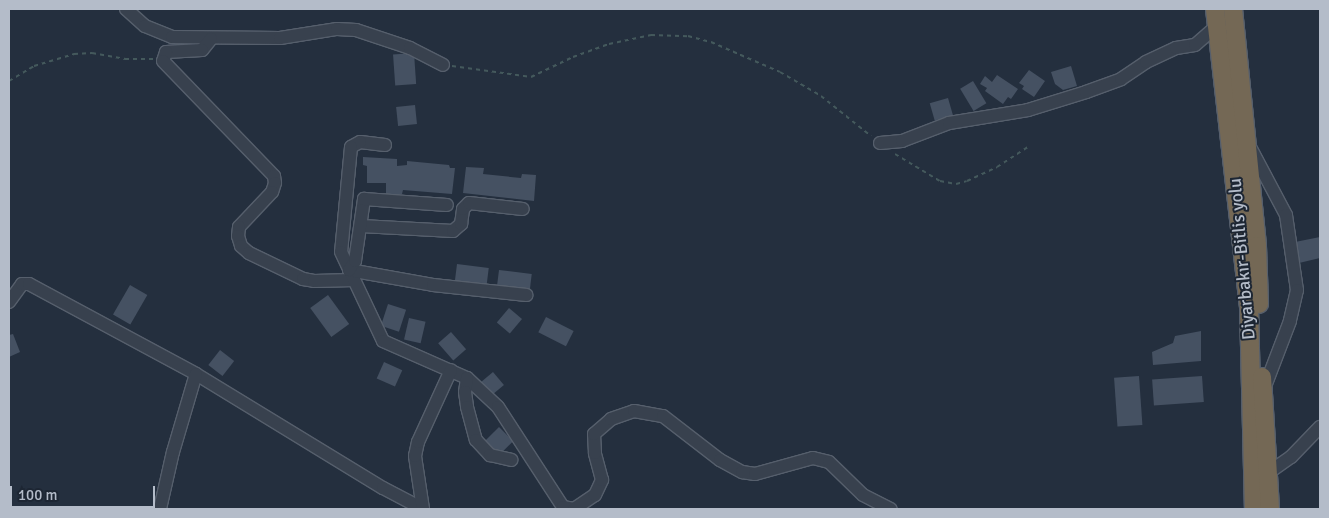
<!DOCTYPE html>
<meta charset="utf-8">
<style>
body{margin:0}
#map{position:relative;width:1329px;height:518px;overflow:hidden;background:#242f3e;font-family:Signika,sans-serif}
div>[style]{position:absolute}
.building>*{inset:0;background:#455162;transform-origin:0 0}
.path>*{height:2px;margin-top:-1px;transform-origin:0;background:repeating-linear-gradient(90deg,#44595c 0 4px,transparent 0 8px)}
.roads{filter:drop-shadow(1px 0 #565f6c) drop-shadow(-1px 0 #565f6c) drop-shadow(0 1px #565f6c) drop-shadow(0 -1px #565f6c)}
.minor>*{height:12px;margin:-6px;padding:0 6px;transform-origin:6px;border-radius:6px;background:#38414e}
.highway>*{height:18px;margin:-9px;padding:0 9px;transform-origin:9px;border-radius:9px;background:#746855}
span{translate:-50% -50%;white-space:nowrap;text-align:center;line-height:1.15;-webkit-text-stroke:4px #1d2633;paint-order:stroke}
.street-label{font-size:18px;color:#b4bcc9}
.frame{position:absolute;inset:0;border:10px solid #b4bcc9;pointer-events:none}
.scale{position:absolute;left:10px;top:486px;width:145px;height:22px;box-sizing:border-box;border:2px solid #b4bcc9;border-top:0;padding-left:6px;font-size:15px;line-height:18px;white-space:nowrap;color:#b4bcc9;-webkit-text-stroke:4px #1d2633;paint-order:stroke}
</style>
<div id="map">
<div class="building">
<div style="left:414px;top:53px;width:31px;height:21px;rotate:86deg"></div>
<div style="clip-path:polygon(1071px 66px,1077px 86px,1063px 90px,1055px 84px,1051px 72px)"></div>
<div style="clip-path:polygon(1029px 70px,1045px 81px,1034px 97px,1022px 89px,1024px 86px,1019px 83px)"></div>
<div style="clip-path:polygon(997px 75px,1018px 89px,1011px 99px,1008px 97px,1003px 104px,985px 91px,987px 88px,980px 84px,985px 76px,992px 82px)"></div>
<div style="left:973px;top:81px;width:26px;height:15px;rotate:59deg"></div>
<div style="left:948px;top:98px;width:18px;height:19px;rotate:74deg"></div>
<div style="left:415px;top:105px;width:19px;height:19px;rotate:84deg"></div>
<div style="clip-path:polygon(363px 157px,397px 159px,397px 166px,407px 165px,407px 161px,449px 165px,450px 168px,455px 168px,452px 194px,403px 190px,402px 194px,386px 194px,386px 183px,367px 183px,367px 166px,363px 165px)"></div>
<div style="clip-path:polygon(466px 167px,484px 168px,483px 174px,521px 178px,522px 174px,536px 175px,534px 201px,463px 193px)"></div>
<div style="clip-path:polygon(1320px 237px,1320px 258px,1299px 263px,1295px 242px)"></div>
<div style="left:457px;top:264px;width:32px;height:18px;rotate:7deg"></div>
<div style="left:499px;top:270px;width:33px;height:18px;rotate:7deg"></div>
<div style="left:130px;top:285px;width:20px;height:34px;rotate:30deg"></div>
<div style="left:328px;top:295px;width:36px;height:22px;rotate:54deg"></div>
<div style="left:388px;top:304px;width:19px;height:23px;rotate:18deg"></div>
<div style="left:509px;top:308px;width:17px;height:19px;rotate:40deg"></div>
<div style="left:546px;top:317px;width:31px;height:17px;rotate:27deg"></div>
<div style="left:409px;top:318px;width:17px;height:22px;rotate:13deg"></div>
<div style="clip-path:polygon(1201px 331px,1201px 361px,1153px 365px,1152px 352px,1173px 343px,1175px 336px)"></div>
<div style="left:451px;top:332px;width:23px;height:17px;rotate:49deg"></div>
<div style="clip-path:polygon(13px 334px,20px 352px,9px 357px,9px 335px)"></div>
<div style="left:220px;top:350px;width:18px;height:19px;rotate:38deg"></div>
<div style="left:384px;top:362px;width:20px;height:18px;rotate:24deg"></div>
<div style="left:493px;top:372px;width:17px;height:16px;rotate:50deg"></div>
<div style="left:1139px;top:376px;width:49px;height:25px;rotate:86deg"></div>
<div style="left:1202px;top:376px;width:26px;height:50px;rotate:86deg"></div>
<div style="left:499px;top:427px;width:20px;height:21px;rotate:45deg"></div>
</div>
<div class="path">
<div style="left:452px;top:66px;width:80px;rotate:7.9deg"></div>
<div style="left:531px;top:77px;width:47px;rotate:-25.5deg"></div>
<div style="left:573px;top:57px;width:38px;rotate:-20deg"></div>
<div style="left:609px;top:44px;width:43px;rotate:-12.1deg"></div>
<div style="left:651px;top:35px;width:37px;rotate:2deg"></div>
<div style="left:688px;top:36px;width:24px;rotate:15deg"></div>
<div style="left:711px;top:42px;width:75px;rotate:23.5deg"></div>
<div style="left:780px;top:72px;width:48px;rotate:30.3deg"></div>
<div style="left:821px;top:96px;width:64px;rotate:38.7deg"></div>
<div style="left:9px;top:81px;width:29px;rotate:-31deg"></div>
<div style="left:34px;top:66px;width:42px;rotate:-16.7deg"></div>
<div style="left:74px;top:54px;width:18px;rotate:-3deg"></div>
<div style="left:92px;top:53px;width:34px;rotate:10deg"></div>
<div style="left:125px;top:59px;width:28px"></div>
<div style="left:895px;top:154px;width:52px;rotate:31deg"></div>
<div style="left:940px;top:181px;width:16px;rotate:11deg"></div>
<div style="left:956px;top:184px;width:11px;rotate:-15deg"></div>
<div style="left:967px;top:181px;width:33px;rotate:-25deg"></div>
<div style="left:997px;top:167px;width:37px;rotate:-33deg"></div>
</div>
<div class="roads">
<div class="minor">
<div style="left:126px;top:9px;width:25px;rotate:42deg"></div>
<div style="left:145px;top:26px;width:29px;rotate:22deg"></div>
<div style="left:172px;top:37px;width:108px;rotate:0.5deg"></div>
<div style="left:280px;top:38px;width:58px;rotate:-9deg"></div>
<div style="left:337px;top:29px;width:19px;rotate:3deg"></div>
<div style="left:356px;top:30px;width:57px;rotate:18.4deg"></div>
<div style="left:410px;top:48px;width:37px;rotate:27deg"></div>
<div style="left:211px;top:39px;width:14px;rotate:129deg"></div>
<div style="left:202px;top:50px;width:36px;rotate:177deg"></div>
<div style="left:166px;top:52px;width:9px;rotate:108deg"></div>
<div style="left:163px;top:61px;width:160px;rotate:46deg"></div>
<div style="left:274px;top:176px;width:7px;rotate:82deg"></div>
<div style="left:275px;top:183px;width:9px;rotate:108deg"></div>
<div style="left:272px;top:192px;width:48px;rotate:133.3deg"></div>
<div style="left:239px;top:227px;width:9px;rotate:96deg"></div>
<div style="left:238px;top:236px;width:10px;rotate:73deg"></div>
<div style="left:241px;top:246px;width:11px;rotate:41deg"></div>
<div style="left:249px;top:253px;width:60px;rotate:25.7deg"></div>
<div style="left:303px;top:279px;width:11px;rotate:10deg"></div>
<div style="left:314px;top:281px;width:40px;rotate:-1.4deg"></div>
<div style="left:880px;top:143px;width:22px;rotate:-5deg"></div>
<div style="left:902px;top:141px;width:50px;rotate:-21deg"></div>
<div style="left:949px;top:123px;width:80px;rotate:-9.3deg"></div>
<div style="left:1028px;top:110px;width:61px;rotate:-17.2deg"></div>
<div style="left:1086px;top:92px;width:37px;rotate:-20deg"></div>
<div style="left:1121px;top:79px;width:30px;rotate:-34deg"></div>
<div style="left:1146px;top:62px;width:33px;rotate:-25deg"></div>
<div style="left:1176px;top:48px;width:19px;rotate:-9deg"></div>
<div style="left:1195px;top:45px;width:30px;rotate:-41deg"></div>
<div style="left:385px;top:145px;width:25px;rotate:-173deg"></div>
<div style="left:360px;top:142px;width:10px;rotate:151deg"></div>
<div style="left:351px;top:147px;width:105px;rotate:95.4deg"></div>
<div style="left:341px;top:252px;width:98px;rotate:64.7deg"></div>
<div style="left:383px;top:341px;width:92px;rotate:23.8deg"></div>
<div style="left:467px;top:378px;width:42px;rotate:43.1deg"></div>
<div style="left:498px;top:407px;width:119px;rotate:57deg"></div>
<div style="left:563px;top:507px;width:11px;rotate:10deg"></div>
<div style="left:574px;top:509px;width:25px;rotate:-34deg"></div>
<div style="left:595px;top:495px;width:17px;rotate:-65deg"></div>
<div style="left:602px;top:480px;width:28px;rotate:-105deg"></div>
<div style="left:595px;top:453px;width:19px;rotate:-93deg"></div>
<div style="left:594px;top:434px;width:23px;rotate:-41deg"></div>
<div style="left:611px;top:419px;width:24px;rotate:-19deg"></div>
<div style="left:634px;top:411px;width:29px;rotate:10deg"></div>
<div style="left:663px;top:416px;width:72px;rotate:37.7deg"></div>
<div style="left:720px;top:460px;width:25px;rotate:29deg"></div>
<div style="left:742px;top:472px;width:13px;rotate:9deg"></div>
<div style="left:755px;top:474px;width:60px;rotate:-15.4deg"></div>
<div style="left:813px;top:458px;width:16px;rotate:14deg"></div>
<div style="left:829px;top:462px;width:47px;rotate:44.1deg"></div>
<div style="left:863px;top:495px;width:31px;rotate:27deg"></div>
<div style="left:1250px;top:147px;width:77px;rotate:62.1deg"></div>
<div style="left:1286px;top:215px;width:76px;rotate:81.7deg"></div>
<div style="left:1297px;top:290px;width:32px;rotate:103deg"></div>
<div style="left:1290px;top:321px;width:73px;rotate:110.9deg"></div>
<div style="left:361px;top:226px;width:92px;rotate:3.1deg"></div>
<div style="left:453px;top:231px;width:11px;rotate:-41deg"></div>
<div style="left:461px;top:224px;width:15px;rotate:-82deg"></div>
<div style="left:463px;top:209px;width:8px;rotate:-45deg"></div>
<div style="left:469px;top:203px;width:54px;rotate:6.3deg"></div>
<div style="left:349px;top:270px;width:85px;rotate:10.1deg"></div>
<div style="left:433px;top:285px;width:94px;rotate:6.1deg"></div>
<div style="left:349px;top:270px;width:11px;rotate:-56deg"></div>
<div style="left:355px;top:261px;width:63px;rotate:-81.7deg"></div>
<div style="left:364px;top:199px;width:83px;rotate:4.1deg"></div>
<div style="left:9px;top:302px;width:22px;rotate:-54deg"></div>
<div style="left:22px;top:284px;width:7px"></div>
<div style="left:29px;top:284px;width:190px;rotate:28.3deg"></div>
<div style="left:196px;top:374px;width:219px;rotate:31.4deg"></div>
<div style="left:383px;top:488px;width:45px;rotate:27.7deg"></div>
<div style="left:467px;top:378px;width:14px;rotate:98deg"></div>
<div style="left:465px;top:392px;width:15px;rotate:82deg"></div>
<div style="left:467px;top:407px;width:34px;rotate:75deg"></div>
<div style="left:476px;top:440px;width:21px;rotate:47deg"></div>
<div style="left:490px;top:455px;width:22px;rotate:13deg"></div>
<div style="left:1268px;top:473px;width:28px;rotate:-35deg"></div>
<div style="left:1291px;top:457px;width:42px;rotate:-46deg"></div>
<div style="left:160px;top:509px;width:58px;rotate:-77.2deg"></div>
<div style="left:173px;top:452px;width:81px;rotate:-73.6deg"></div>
<div style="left:423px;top:509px;width:54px;rotate:-98.6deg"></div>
<div style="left:415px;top:456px;width:14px;rotate:-78deg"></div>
<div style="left:418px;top:442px;width:79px;rotate:-65.4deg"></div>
</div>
<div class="highway">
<div style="left:1215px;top:9px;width:300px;rotate:83.5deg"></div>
<div style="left:1249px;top:307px;width:202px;rotate:88.6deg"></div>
<div style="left:1233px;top:9px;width:238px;rotate:84.2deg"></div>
<div style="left:1257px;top:246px;width:58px;rotate:88deg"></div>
<div style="left:1262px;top:377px;width:132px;rotate:86.5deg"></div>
</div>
</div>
<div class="street-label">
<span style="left:1242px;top:259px;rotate:-95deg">Diyarbakır-Bitlis yolu</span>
</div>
<div class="frame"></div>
<div class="scale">100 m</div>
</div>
